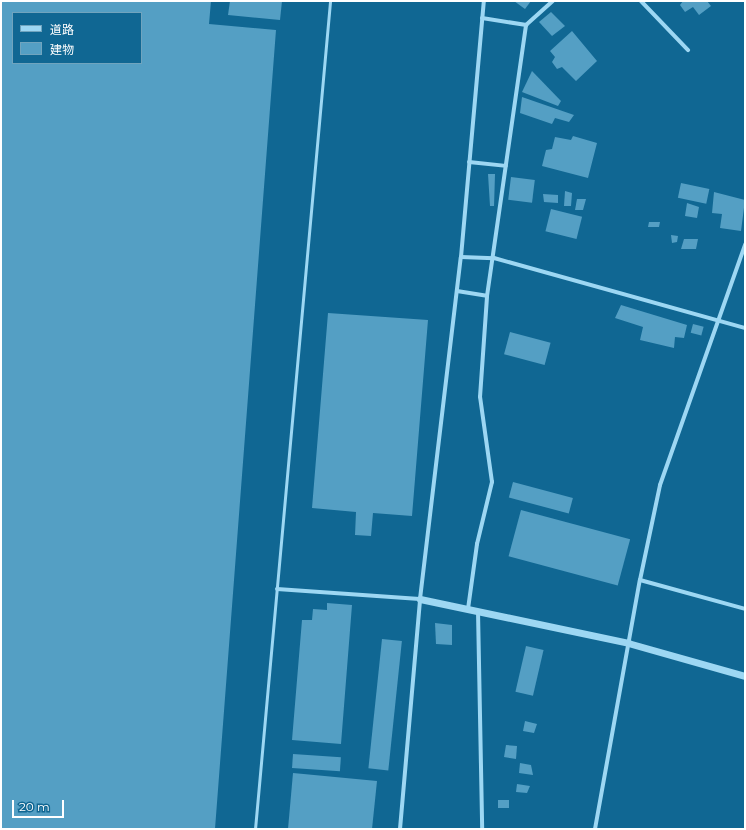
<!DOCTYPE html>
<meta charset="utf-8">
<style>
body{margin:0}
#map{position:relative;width:746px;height:830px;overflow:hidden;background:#106793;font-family:Montserrat,"Noto Sans JP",sans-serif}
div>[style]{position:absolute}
.building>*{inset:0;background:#549fc4;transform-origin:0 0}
.service>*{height:3px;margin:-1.5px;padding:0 1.5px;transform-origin:1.5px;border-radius:1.5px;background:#9dd7f3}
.minor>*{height:4px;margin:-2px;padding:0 2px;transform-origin:2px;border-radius:2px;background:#9dd7f3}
.tertiary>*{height:7px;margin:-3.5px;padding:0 3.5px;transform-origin:3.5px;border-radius:3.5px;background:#9dd7f3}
span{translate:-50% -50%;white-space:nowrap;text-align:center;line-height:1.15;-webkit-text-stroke:4px #106793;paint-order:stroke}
.frame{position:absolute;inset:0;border:2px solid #fff;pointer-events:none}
.legend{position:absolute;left:12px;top:12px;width:130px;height:52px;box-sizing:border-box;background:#106793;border:1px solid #70a4be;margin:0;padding:5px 7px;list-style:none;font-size:12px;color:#fff}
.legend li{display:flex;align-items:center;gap:8px;height:20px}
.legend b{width:20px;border:1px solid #70a4be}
.scale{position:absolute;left:12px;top:800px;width:52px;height:18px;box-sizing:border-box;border:2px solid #fff;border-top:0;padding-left:5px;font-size:12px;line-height:14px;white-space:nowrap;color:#fff;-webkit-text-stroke:3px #106793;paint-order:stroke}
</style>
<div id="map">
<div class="building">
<div style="clip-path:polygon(evenodd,1px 1px,211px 1px,209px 24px,276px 30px,215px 829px,1px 829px,1px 1px,13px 13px,141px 13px,141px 63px,13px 63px,13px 13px)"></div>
<div style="clip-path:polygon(230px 1px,282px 1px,280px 20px,228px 15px)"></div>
<div style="clip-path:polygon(514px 1px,531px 1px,525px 9px)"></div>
<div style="clip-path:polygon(683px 1px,707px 1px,711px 6px,699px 15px,693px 7px,685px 12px,680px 5px)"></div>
<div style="clip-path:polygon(551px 12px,565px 26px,552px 36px,539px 22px)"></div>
<div style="clip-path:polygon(572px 31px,597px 61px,576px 81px,562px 67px,557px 69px,552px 62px,555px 57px,550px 51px)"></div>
<div style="clip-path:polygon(532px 71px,561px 101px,558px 106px,522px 92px)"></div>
<div style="clip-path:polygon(522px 97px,574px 115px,569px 122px,555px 118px,552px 124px,520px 113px)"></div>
<div style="clip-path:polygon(573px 136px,597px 143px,588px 178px,542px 166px,546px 150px,552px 149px,555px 137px,571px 140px)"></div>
<div style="clip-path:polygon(488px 174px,495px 174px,494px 206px,490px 206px)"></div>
<div style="left:511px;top:177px;width:24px;height:23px;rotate:7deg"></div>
<div style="left:681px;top:183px;width:29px;height:15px;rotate:12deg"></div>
<div style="clip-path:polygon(565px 191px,572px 193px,571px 206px,564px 206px)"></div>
<div style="clip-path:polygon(714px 192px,745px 200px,741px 231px,720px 228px,722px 214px,712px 213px)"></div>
<div style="clip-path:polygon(543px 194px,558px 195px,558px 203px,544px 202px)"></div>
<div style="clip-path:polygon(577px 199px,586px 199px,583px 210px,575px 210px)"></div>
<div style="clip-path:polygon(687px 203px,699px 207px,697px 218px,685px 216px)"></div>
<div style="left:551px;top:209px;width:32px;height:23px;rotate:14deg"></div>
<div style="clip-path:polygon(649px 222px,660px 222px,659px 227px,648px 227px)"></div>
<div style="clip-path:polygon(671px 235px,678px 236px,677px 242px,672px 243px)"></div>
<div style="clip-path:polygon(684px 239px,698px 239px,696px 249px,681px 249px)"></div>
<div style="clip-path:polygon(621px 305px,687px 325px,684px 338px,675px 337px,674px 348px,640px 340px,643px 327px,615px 318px)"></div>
<div style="clip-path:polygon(328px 313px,428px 320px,412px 516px,373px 513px,371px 536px,355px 535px,356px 512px,312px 508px)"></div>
<div style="left:693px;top:324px;width:11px;height:9px;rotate:15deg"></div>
<div style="left:510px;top:332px;width:42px;height:23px;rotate:15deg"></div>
<div style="left:513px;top:482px;width:62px;height:16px;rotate:15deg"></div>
<div style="left:521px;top:510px;width:113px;height:48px;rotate:15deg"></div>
<div style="clip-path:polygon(327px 603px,352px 605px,341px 744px,292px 740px,302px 620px,312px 620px,313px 609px,327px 610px)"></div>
<div style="clip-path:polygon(435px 623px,452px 625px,452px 645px,436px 644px)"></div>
<div style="left:382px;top:639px;width:20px;height:130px;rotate:6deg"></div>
<div style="left:526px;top:646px;width:18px;height:47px;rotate:13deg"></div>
<div style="clip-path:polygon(525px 721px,537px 724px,534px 733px,523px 731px)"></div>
<div style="clip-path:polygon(506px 745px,517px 746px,516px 759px,504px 757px)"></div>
<div style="left:293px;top:754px;width:48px;height:14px;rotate:4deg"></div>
<div style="clip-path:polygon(520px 763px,531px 765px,533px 775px,519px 773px)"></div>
<div style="clip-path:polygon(293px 773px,377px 781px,372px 829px,288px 829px)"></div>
<div style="clip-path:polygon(517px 784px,530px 786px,527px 793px,516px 792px)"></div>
<div style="left:498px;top:800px;width:11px;height:8px"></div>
</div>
<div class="service">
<div style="left:255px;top:829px;width:831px;rotate:-84.82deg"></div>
</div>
<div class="minor">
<div style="left:641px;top:1px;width:68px;rotate:46.2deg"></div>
<div style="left:482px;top:18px;width:45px;rotate:9deg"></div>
<div style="left:526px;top:25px;width:36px;rotate:-42deg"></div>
<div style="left:469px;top:162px;width:37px;rotate:6deg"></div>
<div style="left:461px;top:257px;width:33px;rotate:2deg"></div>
<div style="left:494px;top:258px;width:261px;rotate:15.6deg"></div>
<div style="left:457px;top:291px;width:30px;rotate:9deg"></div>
<div style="left:640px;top:580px;width:109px;rotate:15.4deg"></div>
<div style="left:277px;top:589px;width:143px;rotate:4deg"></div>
<div style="left:468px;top:609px;width:66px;rotate:-82.1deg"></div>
<div style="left:477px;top:544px;width:64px;rotate:-76.4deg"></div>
<div style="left:492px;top:482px;width:86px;rotate:-98deg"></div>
<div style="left:480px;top:397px;width:101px;rotate:-86deg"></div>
<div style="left:487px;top:296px;width:274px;rotate:-81.8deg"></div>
<div style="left:478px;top:611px;width:218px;rotate:88.9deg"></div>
<div style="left:400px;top:829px;width:231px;rotate:-85deg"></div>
<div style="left:420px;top:599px;width:344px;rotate:-83.2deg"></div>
<div style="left:461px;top:257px;width:257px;rotate:-84.9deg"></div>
<div style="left:595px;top:829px;width:253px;rotate:-79.8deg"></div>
<div style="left:640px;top:580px;width:97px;rotate:-78.1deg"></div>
<div style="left:660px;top:485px;width:255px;rotate:-70.5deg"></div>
</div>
<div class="tertiary">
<div style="left:420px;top:599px;width:213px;rotate:11.9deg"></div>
<div style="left:628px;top:643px;width:122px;rotate:15.8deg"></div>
</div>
<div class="frame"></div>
<ul class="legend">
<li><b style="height:5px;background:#9dd7f3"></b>道路</li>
<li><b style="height:11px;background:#549fc4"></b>建物</li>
</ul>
<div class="scale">20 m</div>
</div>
